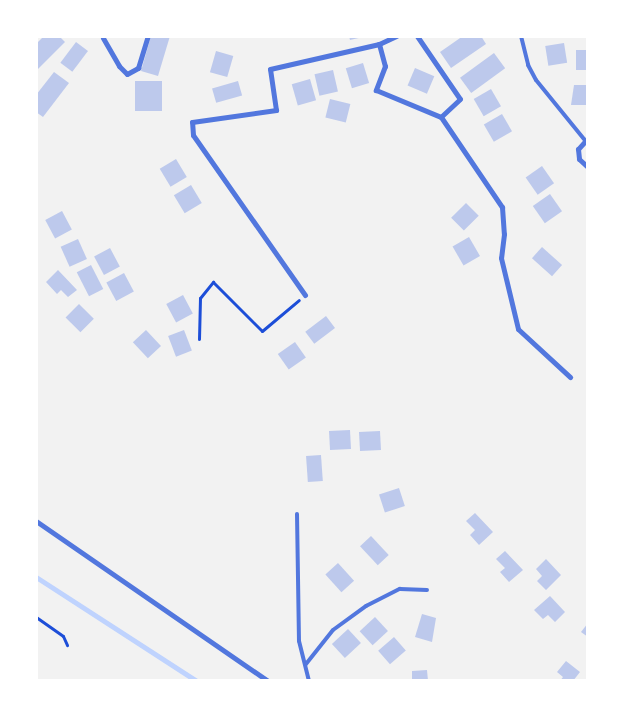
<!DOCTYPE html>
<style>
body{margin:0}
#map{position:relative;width:624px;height:717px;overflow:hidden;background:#f2f2f2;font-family:Figtree,sans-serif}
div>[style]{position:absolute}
.stream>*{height:5px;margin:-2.5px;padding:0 2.5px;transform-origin:2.5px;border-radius:2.5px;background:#bfd3fe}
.building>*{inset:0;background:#bdc9ec;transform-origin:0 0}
.path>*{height:3px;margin:-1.5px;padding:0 1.5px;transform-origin:1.5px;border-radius:1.5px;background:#1d4ed8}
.service>*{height:4px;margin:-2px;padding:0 2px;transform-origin:2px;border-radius:2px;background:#5277de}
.minor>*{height:5px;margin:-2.5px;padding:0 2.5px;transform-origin:2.5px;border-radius:2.5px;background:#5277de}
span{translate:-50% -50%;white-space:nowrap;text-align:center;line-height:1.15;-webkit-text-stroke:4px #fff;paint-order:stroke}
.frame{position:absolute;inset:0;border:38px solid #fff;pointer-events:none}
</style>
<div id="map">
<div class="stream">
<div style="left:36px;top:577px;width:192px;rotate:32.9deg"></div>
</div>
<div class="building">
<div style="clip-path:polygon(44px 36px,59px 36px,65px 42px,36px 71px,36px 44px)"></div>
<div style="clip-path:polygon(151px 36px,170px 36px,158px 76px,141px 71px)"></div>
<div style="clip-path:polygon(349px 36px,363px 36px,363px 37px,350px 40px)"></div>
<div style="clip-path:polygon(463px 36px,481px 36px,486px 44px,451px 68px,440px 52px)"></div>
<div style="left:76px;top:42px;width:15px;height:26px;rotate:37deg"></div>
<div style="left:564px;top:43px;width:20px;height:19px;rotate:81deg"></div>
<div style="left:576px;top:50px;width:12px;height:20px"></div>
<div style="left:216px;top:51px;width:18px;height:22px;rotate:16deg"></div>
<div style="left:494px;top:53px;width:19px;height:42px;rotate:54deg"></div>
<div style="left:363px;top:63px;width:21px;height:18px;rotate:73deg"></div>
<div style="left:415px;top:68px;width:21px;height:19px;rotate:23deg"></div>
<div style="left:333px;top:70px;width:22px;height:19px;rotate:77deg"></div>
<div style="clip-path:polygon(54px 72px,69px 83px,43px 117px,36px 112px,36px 95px)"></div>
<div style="left:310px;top:79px;width:22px;height:19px;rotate:74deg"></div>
<div style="left:135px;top:81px;width:27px;height:30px"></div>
<div style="left:238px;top:81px;width:15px;height:27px;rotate:74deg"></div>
<div style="clip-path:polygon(574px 85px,588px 85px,588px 105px,571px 105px)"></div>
<div style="left:491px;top:89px;width:20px;height:20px;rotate:60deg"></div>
<div style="left:330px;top:99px;width:21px;height:19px;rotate:14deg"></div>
<div style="left:502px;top:114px;width:20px;height:21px;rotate:60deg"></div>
<div style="left:176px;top:159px;width:21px;height:19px;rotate:59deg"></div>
<div style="left:542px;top:166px;width:21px;height:20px;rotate:55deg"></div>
<div style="left:191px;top:185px;width:21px;height:20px;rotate:59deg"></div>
<div style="left:550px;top:194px;width:21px;height:21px;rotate:55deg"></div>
<div style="left:466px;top:203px;width:18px;height:21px;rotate:45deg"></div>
<div style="left:62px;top:211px;width:21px;height:19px;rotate:62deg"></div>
<div style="left:469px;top:237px;width:22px;height:19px;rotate:60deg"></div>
<div style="left:78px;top:239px;width:22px;height:19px;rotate:66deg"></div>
<div style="left:542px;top:247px;width:27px;height:15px;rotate:42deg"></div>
<div style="left:110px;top:248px;width:21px;height:18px;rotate:62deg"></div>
<div style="left:91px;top:265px;width:27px;height:16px;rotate:63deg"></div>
<div style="clip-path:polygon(58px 270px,77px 290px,68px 297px,61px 290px,57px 294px,46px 282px)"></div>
<div style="left:124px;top:273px;width:21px;height:20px;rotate:62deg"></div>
<div style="left:183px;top:295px;width:21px;height:19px;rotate:62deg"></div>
<div style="left:79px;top:304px;width:21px;height:19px;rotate:45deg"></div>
<div style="left:326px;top:316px;width:15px;height:26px;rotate:53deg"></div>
<div style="left:146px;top:330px;width:22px;height:18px;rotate:47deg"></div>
<div style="left:184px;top:330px;width:22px;height:17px;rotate:69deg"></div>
<div style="left:295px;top:342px;width:19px;height:21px;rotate:55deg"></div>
<div style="left:350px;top:430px;width:19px;height:21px;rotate:87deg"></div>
<div style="left:380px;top:431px;width:19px;height:21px;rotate:87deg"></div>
<div style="left:321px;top:455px;width:26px;height:15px;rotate:86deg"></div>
<div style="left:399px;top:488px;width:19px;height:21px;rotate:72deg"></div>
<div style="clip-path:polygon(475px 513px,493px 532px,479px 545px,470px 535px,475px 530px,466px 521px)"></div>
<div style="left:371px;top:536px;width:26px;height:15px;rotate:47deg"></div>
<div style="clip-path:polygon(505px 551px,523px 570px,509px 582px,500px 572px,505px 568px,496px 559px)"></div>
<div style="clip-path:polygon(546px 559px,561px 575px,546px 590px,537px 581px,542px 576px,536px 569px)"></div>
<div style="left:338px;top:563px;width:24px;height:17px;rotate:48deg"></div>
<div style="clip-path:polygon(550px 596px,565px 612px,555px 622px,548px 615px,543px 619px,534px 610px)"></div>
<div style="clip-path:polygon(422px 614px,436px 618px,432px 642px,415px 637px)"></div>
<div style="left:375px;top:617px;width:19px;height:21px;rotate:47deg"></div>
<div style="clip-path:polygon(588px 623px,588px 637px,581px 632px)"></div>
<div style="left:348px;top:629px;width:19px;height:22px;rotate:47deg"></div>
<div style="left:394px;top:637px;width:18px;height:21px;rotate:49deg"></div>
<div style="clip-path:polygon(566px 661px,580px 672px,573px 681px,560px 681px,563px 677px,557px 672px)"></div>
<div style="clip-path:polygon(427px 670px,428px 681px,412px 681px,412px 671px)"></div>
</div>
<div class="path">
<div style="left:199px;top:339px;width:41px;rotate:-88.6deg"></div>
<div style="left:200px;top:298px;width:21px;rotate:-51deg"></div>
<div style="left:213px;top:282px;width:69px;rotate:45deg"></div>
<div style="left:262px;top:331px;width:48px;rotate:-40deg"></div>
<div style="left:36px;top:617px;width:33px;rotate:35deg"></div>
<div style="left:63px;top:636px;width:10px;rotate:66deg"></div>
</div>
<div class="service">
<div style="left:521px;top:36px;width:30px;rotate:76deg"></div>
<div style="left:528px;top:65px;width:17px;rotate:62deg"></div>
<div style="left:536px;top:80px;width:76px;rotate:50.9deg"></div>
<div style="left:297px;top:514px;width:127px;rotate:89.1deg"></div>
<div style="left:299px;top:641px;width:41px;rotate:76deg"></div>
<div style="left:306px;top:664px;width:43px;rotate:-51.5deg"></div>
<div style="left:333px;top:630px;width:41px;rotate:-36deg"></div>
<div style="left:366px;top:606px;width:38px;rotate:-27deg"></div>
<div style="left:400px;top:589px;width:27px;rotate:2deg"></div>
</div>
<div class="minor">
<div style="left:417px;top:36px;width:76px;rotate:55.7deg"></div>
<div style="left:460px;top:99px;width:26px;rotate:137deg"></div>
<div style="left:103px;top:38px;width:32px;rotate:60deg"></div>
<div style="left:119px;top:66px;width:11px;rotate:45deg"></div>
<div style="left:127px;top:74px;width:13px;rotate:-29deg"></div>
<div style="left:138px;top:68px;width:34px;rotate:-73deg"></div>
<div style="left:379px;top:44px;width:23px;rotate:75deg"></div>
<div style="left:385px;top:66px;width:26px;rotate:111deg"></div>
<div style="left:376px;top:90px;width:70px;rotate:22.6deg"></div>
<div style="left:441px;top:117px;width:109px;rotate:55.9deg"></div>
<div style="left:502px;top:207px;width:27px;rotate:86deg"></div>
<div style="left:504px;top:234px;width:24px;rotate:97deg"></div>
<div style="left:501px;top:258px;width:73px;rotate:76.5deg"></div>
<div style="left:518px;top:329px;width:71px;rotate:42.7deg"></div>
<div style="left:588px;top:138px;width:15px;rotate:132deg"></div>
<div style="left:578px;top:149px;width:10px;rotate:84deg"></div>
<div style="left:579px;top:159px;width:12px;rotate:42deg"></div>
<div style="left:305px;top:295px;width:195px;rotate:-125deg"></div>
<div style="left:193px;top:135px;width:13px;rotate:-94deg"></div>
<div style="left:192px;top:122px;width:85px;rotate:-8.1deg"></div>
<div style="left:276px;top:110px;width:41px;rotate:-98.3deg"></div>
<div style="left:270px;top:69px;width:112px;rotate:-12.9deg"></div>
<div style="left:379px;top:44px;width:19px;rotate:-25deg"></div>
<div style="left:36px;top:521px;width:282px;rotate:34.6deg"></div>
</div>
<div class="frame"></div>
</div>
